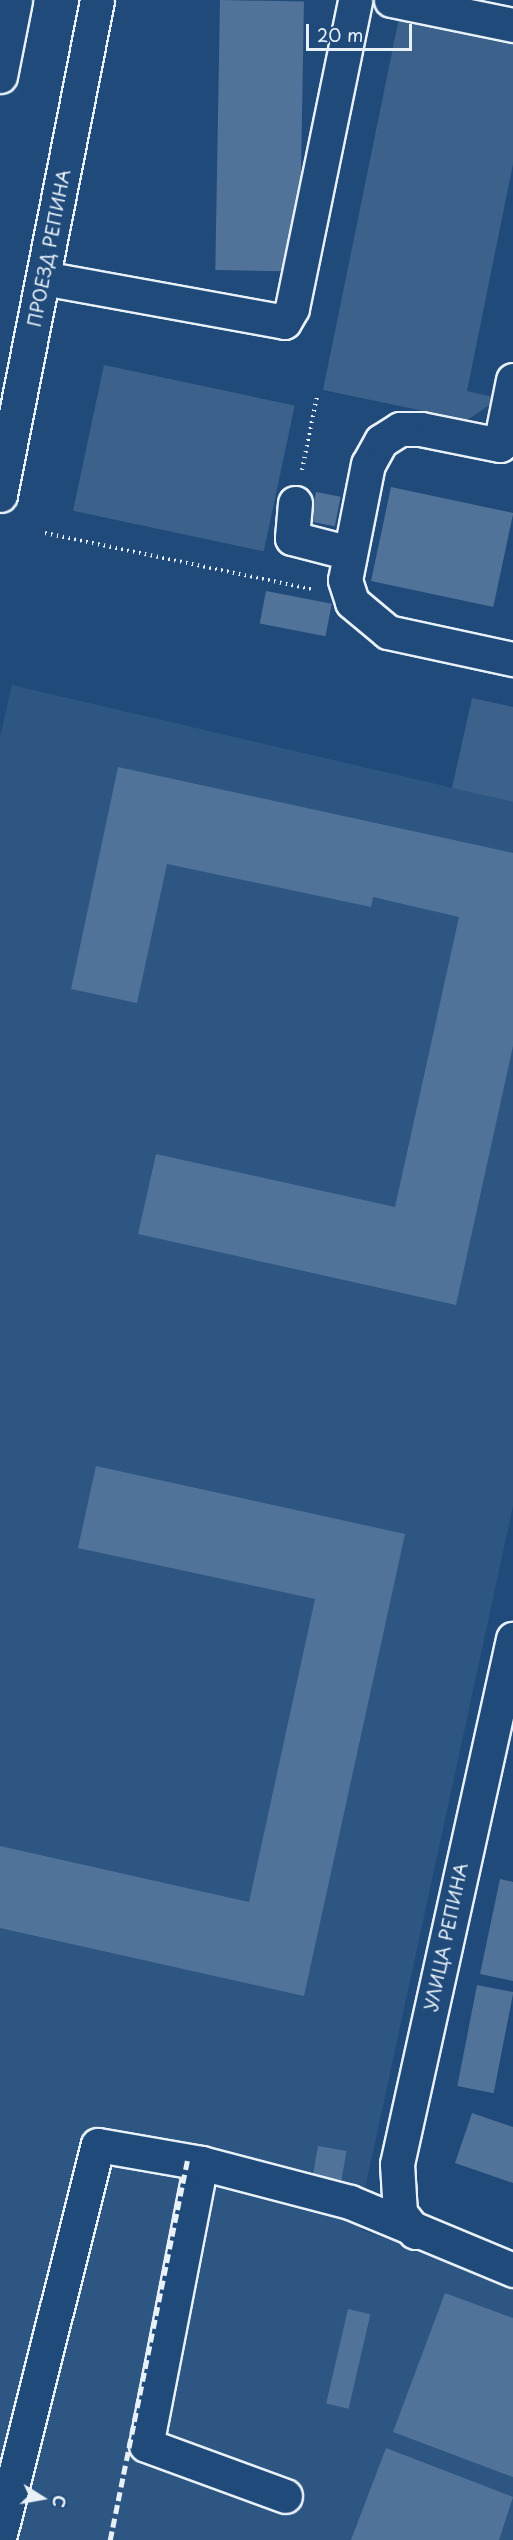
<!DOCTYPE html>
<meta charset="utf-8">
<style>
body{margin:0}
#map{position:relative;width:513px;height:2540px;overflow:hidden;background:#1f4a7a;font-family:"Playpen Sans",sans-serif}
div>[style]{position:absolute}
.built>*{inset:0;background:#2e5683}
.green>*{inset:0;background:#3c628c;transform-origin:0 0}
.building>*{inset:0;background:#517399;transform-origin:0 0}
.path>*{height:4px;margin-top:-2px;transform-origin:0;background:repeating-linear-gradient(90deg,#e8f1f8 0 1.5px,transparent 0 6px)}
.roads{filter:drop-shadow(2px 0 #e8f1f8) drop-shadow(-2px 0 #e8f1f8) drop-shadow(0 2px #e8f1f8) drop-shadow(0 -2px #e8f1f8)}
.minor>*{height:33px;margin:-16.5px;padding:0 16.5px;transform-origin:16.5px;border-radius:16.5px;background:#1f4a7a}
.rail>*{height:4.5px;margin-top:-2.25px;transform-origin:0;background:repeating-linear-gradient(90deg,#e8f1f8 0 9px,transparent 0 13.5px)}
span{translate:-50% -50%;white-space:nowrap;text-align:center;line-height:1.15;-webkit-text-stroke:5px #1f4a7a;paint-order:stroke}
.street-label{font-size:18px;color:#e8f1f8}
.north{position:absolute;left:12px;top:2468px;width:60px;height:60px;-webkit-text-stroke:4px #1f4a7a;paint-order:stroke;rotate:101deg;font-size:16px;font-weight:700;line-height:24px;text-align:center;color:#e8f1f8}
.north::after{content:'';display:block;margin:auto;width:21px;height:27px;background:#e8f1f8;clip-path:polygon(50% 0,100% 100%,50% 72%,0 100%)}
.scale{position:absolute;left:306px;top:24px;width:106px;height:27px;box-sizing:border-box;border:3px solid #e8f1f8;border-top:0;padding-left:8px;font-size:18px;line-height:21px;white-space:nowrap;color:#e8f1f8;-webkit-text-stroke:4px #1f4a7a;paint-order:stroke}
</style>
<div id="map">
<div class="built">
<div style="clip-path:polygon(12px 685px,513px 802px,513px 1506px,361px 2207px,361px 2230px,513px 2282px,513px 2540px,0 2540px,0 737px)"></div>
</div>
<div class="green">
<div style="clip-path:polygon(399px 18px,513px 41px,513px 164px,467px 391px,493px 397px,491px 404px,467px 420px,323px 390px)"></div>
<div style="left:104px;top:365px;width:195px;height:149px;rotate:12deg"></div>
<div style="clip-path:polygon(472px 698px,513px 707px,513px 802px,452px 788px)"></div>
</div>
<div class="building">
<div style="left:220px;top:0;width:84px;height:270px;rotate:1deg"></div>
<div style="left:391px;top:487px;width:125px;height:96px;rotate:12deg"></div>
<div style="left:316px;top:492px;width:25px;height:30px;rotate:11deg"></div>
<div style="left:266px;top:591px;width:67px;height:33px;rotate:11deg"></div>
<div style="clip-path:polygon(118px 767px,513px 853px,513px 1046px,456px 1305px,138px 1234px,156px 1154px,395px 1207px,459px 917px,373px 897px,371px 907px,167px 864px,137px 1003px,71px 989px)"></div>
<div style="clip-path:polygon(96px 1466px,405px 1534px,304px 1996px,0 1928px,0 1846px,249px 1902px,315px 1599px,78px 1548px)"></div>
<div style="clip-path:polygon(500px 1879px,513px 1882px,513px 1981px,480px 1974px)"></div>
<div style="left:477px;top:1985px;width:37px;height:103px;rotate:11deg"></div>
<div style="clip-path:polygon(472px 2113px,513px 2127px,513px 2183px,455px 2163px)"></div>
<div style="left:318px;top:2146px;width:29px;height:33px;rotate:10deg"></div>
<div style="clip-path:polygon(445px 2293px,513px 2318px,513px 2477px,393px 2432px)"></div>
<div style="left:348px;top:2309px;width:23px;height:97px;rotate:13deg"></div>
<div style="clip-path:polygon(386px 2448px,513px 2497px,499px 2540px,351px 2540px)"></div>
</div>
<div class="path">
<div style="left:302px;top:470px;width:76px;rotate:-78.5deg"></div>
<div style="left:45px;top:533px;width:272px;rotate:11.9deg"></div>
</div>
<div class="roads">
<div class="minor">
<div style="left:391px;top:0;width:125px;rotate:11.6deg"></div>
<div style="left:0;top:76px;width:77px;rotate:-78.8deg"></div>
<div style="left:43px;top:278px;width:245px;rotate:10.3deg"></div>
<div style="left:284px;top:322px;width:16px;rotate:-60deg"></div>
<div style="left:292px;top:308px;width:314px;rotate:-78.4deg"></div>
<div style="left:513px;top:380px;width:66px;rotate:101.3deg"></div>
<div style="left:500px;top:445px;width:81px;rotate:-168.6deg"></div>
<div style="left:421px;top:429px;width:21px;rotate:180deg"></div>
<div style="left:400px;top:429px;width:22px;rotate:148deg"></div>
<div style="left:381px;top:441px;width:26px;rotate:119deg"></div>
<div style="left:368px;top:464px;width:118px;rotate:101.2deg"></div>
<div style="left:345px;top:580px;width:23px;rotate:72deg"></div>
<div style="left:352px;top:602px;width:47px;rotate:39.8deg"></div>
<div style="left:388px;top:632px;width:128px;rotate:12.2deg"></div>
<div style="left:0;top:495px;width:504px;rotate:-78.91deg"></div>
<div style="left:295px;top:503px;width:35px;rotate:95deg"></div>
<div style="left:292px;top:538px;width:60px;rotate:14.5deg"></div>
<div style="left:201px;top:2163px;width:287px;rotate:101deg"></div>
<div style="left:146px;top:2445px;width:148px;rotate:20.1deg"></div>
<div style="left:415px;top:2232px;width:24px;rotate:-128deg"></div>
<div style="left:400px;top:2213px;width:49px;rotate:-93.5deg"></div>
<div style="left:397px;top:2164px;width:538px;rotate:-77.54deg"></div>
<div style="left:0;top:2534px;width:401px;rotate:-75.9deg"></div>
<div style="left:98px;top:2145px;width:105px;rotate:9.9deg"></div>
<div style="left:201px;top:2163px;width:154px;rotate:14.7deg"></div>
<div style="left:350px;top:2202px;width:177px;rotate:22.6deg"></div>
</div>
</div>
<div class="rail">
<div style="left:110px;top:2540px;width:388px;rotate:-78.5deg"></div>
</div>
<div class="street-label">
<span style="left:49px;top:248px;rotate:-79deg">ПРОЕЗД РЕПИНА</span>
<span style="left:446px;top:1937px;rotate:-78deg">УЛИЦА РЕПИНА</span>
</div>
<div class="north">С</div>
<div class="scale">20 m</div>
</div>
